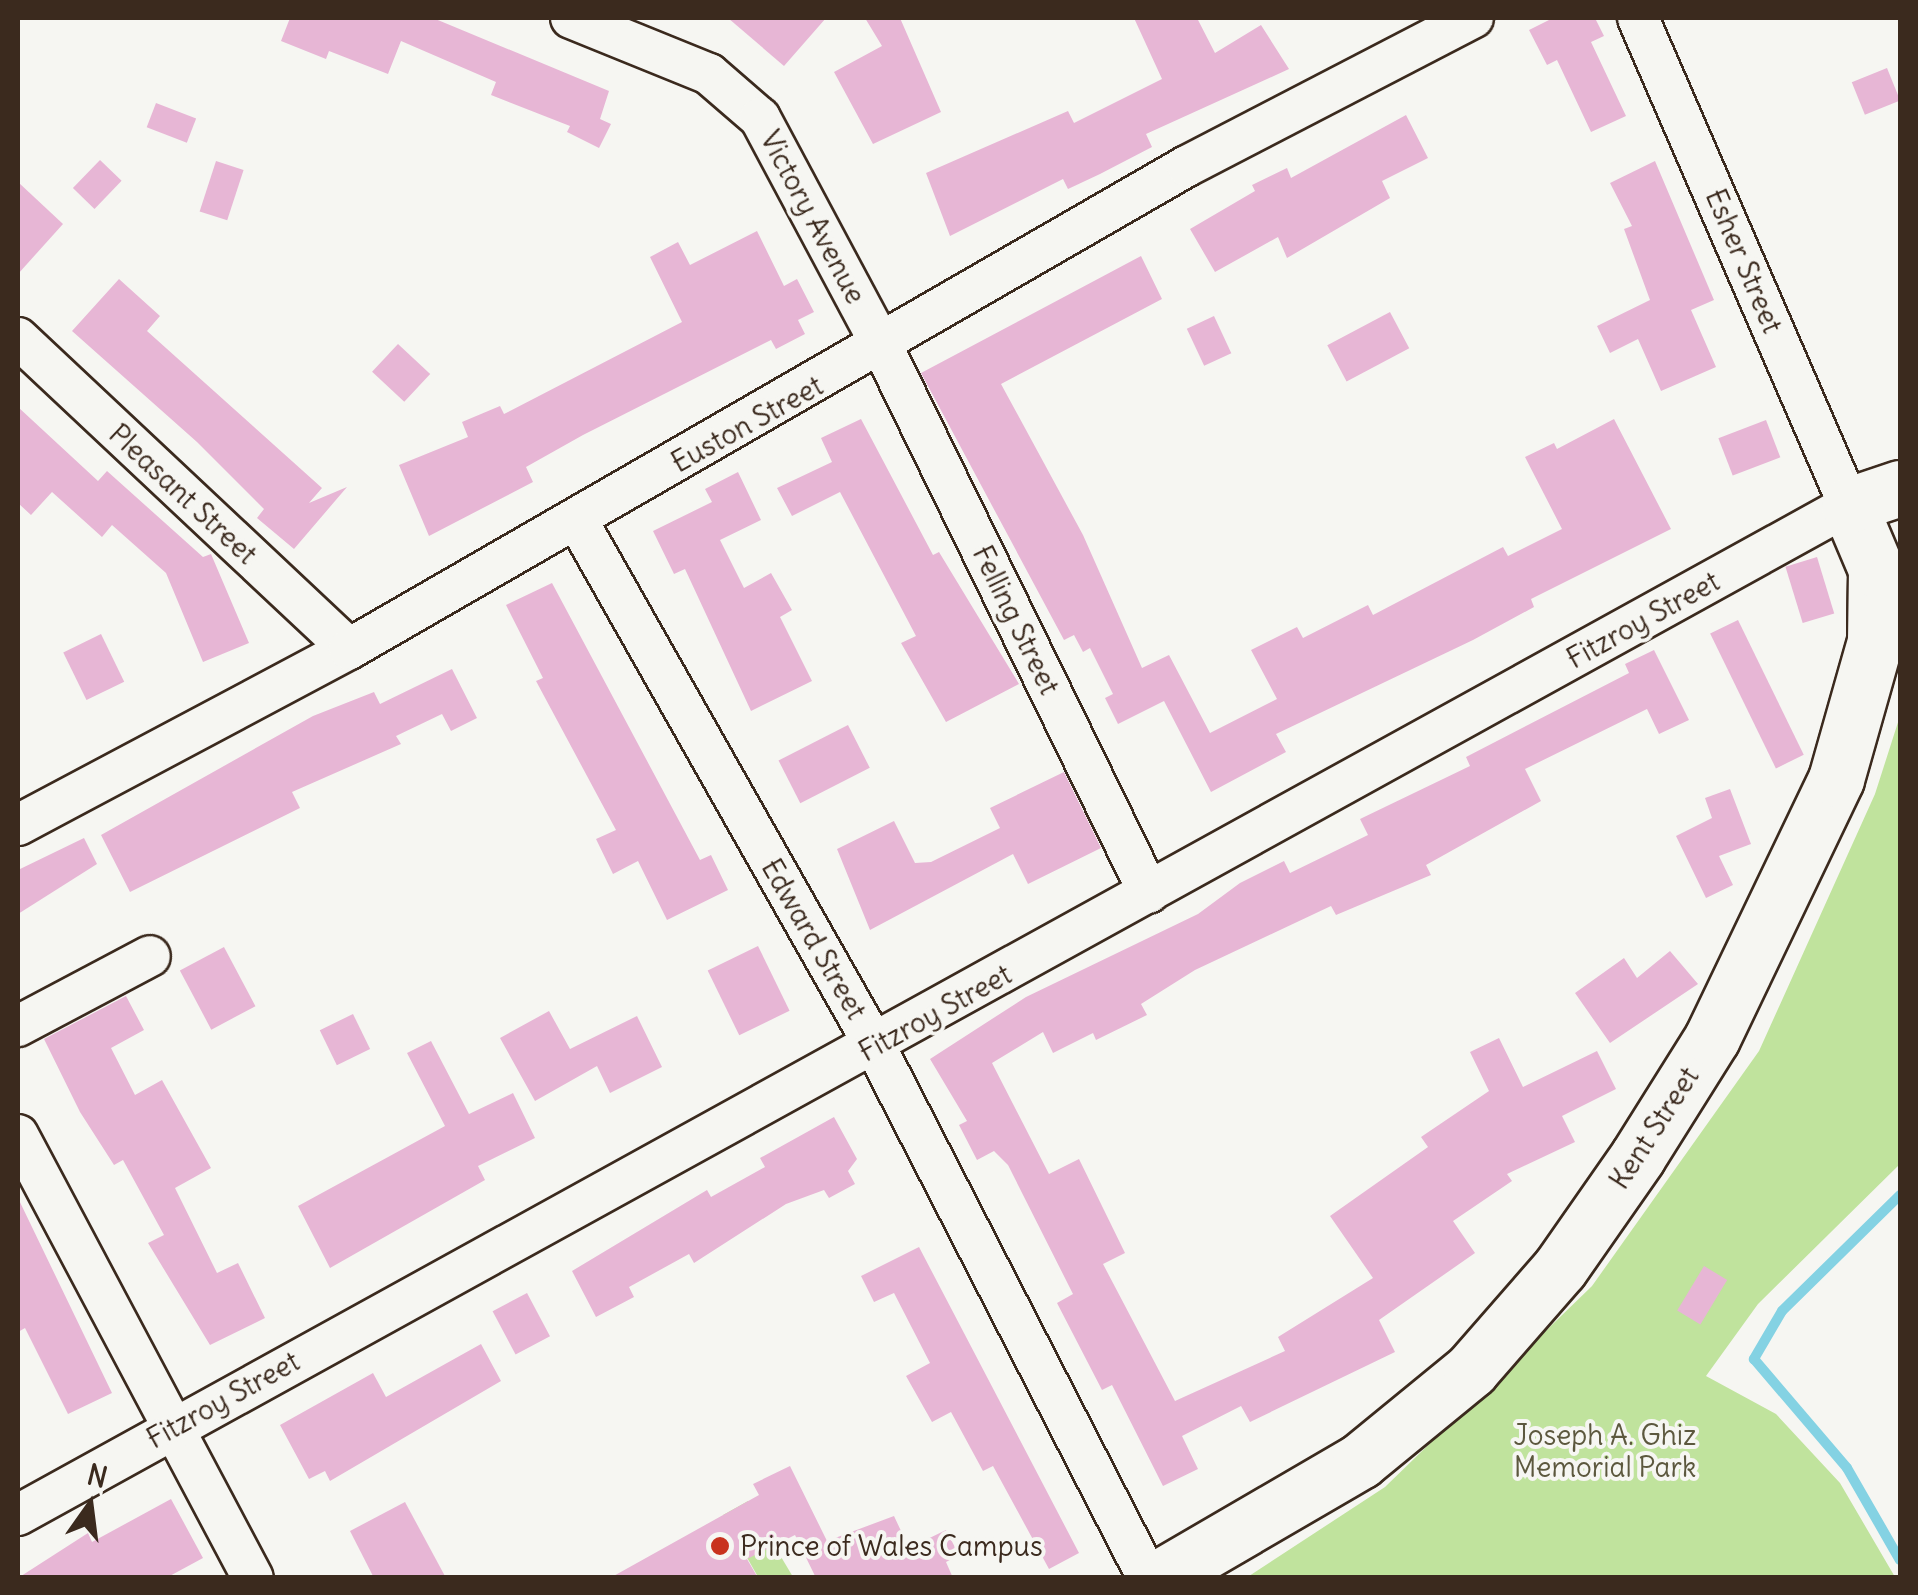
<!DOCTYPE html>
<style>
body{margin:0}
#map{position:relative;width:1918px;height:1595px;overflow:hidden;background:#f6f6f2;font-family:Delius,sans-serif}
div>[style]{position:absolute}
.green>*{inset:0;background:#c0e39d}
.stream>*{height:10px;margin:-5px;padding:0 5px;transform-origin:5px;border-radius:5px;background:#84d2e3}
.building>*{inset:0;background:#e7b6d5;transform-origin:0 0}
.roads{filter:drop-shadow(2px 0 #3b2a1e) drop-shadow(-2px 0 #3b2a1e) drop-shadow(0 2px #3b2a1e) drop-shadow(0 -2px #3b2a1e)}
.street>*{height:40px;margin:-20px;padding:0 20px;transform-origin:20px;border-radius:20px;background:#f6f6f2}
.secondary>*{height:55px;margin:-27.5px;padding:0 27.5px;transform-origin:27.5px;border-radius:27.5px;background:#f6f6f2}
.dots>*{width:28px;height:28px;translate:-50% -50%;box-sizing:border-box;border:5px solid #f6f6f2;border-radius:50%}
span{translate:-50% -50%;white-space:nowrap;text-align:center;line-height:1.15;-webkit-text-stroke:8px #f6f6f2;paint-order:stroke}
.street-label{font-size:28px;color:#3b2a1e}
.park-label{font-size:28px;color:#5c583e}
.poi-label{font-size:28px;color:#3b2a1e}
.left{translate:0 -50%;text-align:left}
.frame{position:absolute;inset:0;border:20px solid #3b2a1e;pointer-events:none}
.north{position:absolute;left:40px;top:1455px;width:100px;height:100px;-webkit-text-stroke:8px #f6f6f2;paint-order:stroke;rotate:14deg;font-size:28px;font-weight:700;line-height:40px;text-align:center;color:#3b2a1e}
.north::after{content:'';display:block;margin:auto;width:35px;height:45px;background:#3b2a1e;clip-path:polygon(50% 0,100% 100%,50% 72%,0 100%)}
</style>
<div id="map">
<div class="green">
<div style="clip-path:polygon(1900px 716px,1900px 1164px,1758px 1304px,1706px 1376px,1776px 1414px,1840px 1483px,1895px 1577px,1246px 1578px,1385px 1487px,1592px 1286px,1759px 1051px,1875px 794px)"></div>
<div style="clip-path:polygon(748px 1501px,793px 1577px,758px 1577px,723px 1515px)"></div>
</div>
<div class="stream">
<div style="left:1900px;top:1195px;width:165px;rotate:135.5deg"></div>
<div style="left:1782px;top:1311px;width:56px;rotate:120.3deg"></div>
<div style="left:1754px;top:1359px;width:143px;rotate:49.5deg"></div>
<div style="left:1847px;top:1468px;width:106px;rotate:60.1deg"></div>
</div>
<div class="building">
<div style="clip-path:polygon(290px 18px,433px 18px,609px 91px,600px 119px,611px 124px,599px 148px,567px 132px,570px 126px,491px 95px,496px 82px,401px 41px,388px 74px,329px 51px,326px 59px,281px 41px)"></div>
<div style="clip-path:polygon(728px 18px,826px 18px,784px 66px)"></div>
<div style="clip-path:polygon(865px 18px,900px 18px,941px 112px,873px 144px,834px 72px,882px 46px)"></div>
<div style="clip-path:polygon(1134px 18px,1197px 18px,1215px 53px,1261px 25px,1289px 69px,1146px 134px,1152px 147px,1100px 174px,1068px 189px,1063px 179px,950px 236px,926px 173px,1068px 111px,1074px 123px,1162px 79px)"></div>
<div style="clip-path:polygon(1553px 18px,1595px 18px,1604px 36px,1591px 42px,1626px 116px,1591px 132px,1557px 60px,1547px 65px,1529px 30px)"></div>
<div style="left:1887px;top:68px;width:35px;height:38px;rotate:68deg"></div>
<div style="left:156px;top:103px;width:43px;height:26px;rotate:21deg"></div>
<div style="clip-path:polygon(1406px 115px,1428px 158px,1382px 181px,1390px 198px,1287px 258px,1278px 237px,1215px 272px,1190px 229px,1255px 191px,1252px 185px,1287px 168px,1291px 178px)"></div>
<div style="left:100px;top:160px;width:30px;height:39px;rotate:44deg"></div>
<div style="left:216px;top:161px;width:29px;height:53px;rotate:18deg"></div>
<div style="clip-path:polygon(1655px 161px,1714px 300px,1691px 310px,1716px 367px,1661px 391px,1638px 339px,1610px 353px,1597px 326px,1650px 300px,1624px 229px,1632px 226px,1610px 183px)"></div>
<div style="clip-path:polygon(18px 182px,63px 224px,18px 274px)"></div>
<div style="clip-path:polygon(757px 231px,784px 286px,797px 279px,814px 312px,798px 320px,805px 334px,776px 349px,771px 340px,583px 435px,526px 467px,533px 482px,429px 536px,399px 465px,468px 437px,462px 422px,500px 406px,504px 414px,682px 322px,650px 257px,678px 242px,690px 265px)"></div>
<div style="clip-path:polygon(1141px 256px,1162px 299px,1001px 384px,1083px 535px,1142px 668px,1169px 655px,1210px 733px,1277px 699px,1251px 650px,1297px 627px,1303px 638px,1368px 605px,1373px 615px,1503px 547px,1508px 556px,1562px 529px,1525px 457px,1554px 443px,1557px 449px,1614px 419px,1671px 529px,1531px 599px,1534px 607px,1473px 640px,1276px 734px,1286px 752px,1211px 792px,1164px 701px,1118px 724px,1105px 698px,1113px 694px,1090px 648px,1083px 652px,1074px 635px,1064px 640px,921px 373px)"></div>
<div style="clip-path:polygon(119px 279px,160px 316px,147px 331px,322px 488px,309px 503px,347px 487px,294px 549px,257px 518px,264px 509px,197px 442px,72px 331px)"></div>
<div style="left:1390px;top:312px;width:41px;height:71px;rotate:62deg"></div>
<div style="left:1214px;top:316px;width:41px;height:30px;rotate:65deg"></div>
<div style="left:398px;top:344px;width:44px;height:38px;rotate:43deg"></div>
<div style="clip-path:polygon(18px 407px,98px 481px,107px 471px,203px 557px,211px 554px,249px 643px,203px 662px,166px 573px,112px 525px,102px 537px,52px 492px,31px 515px,18px 503px)"></div>
<div style="clip-path:polygon(861px 419px,933px 555px,939px 552px,1019px 684px,946px 722px,901px 643px,916px 636px,840px 492px,792px 516px,777px 488px,832px 462px,821px 438px)"></div>
<div style="left:1766px;top:420px;width:40px;height:51px;rotate:69deg"></div>
<div style="clip-path:polygon(738px 472px,761px 520px,720px 540px,744px 588px,771px 573px,792px 610px,780px 617px,812px 681px,751px 711px,685px 569px,674px 574px,653px 531px,712px 502px,705px 489px)"></div>
<div style="left:1817px;top:557px;width:59px;height:33px;rotate:73deg"></div>
<div style="clip-path:polygon(552px 583px,700px 860px,711px 855px,728px 890px,667px 920px,638px 861px,613px 874px,596px 839px,616px 830px,536px 681px,543px 678px,506px 605px)"></div>
<div style="left:1738px;top:620px;width:150px;height:31px;rotate:64deg"></div>
<div style="left:101px;top:634px;width:53px;height:42px;rotate:64deg"></div>
<div style="clip-path:polygon(1654px 650px,1689px 720px,1659px 734px,1647px 709px,1525px 769px,1541px 801px,1426px 865px,1431px 875px,1336px 915px,1331px 906px,1195px 970px,1141px 1004px,1147px 1015px,1096px 1040px,1093px 1033px,1053px 1053px,1043px 1032px,992px 1063px,1049px 1174px,1079px 1159px,1125px 1253px,1103px 1264px,1175px 1401px,1285px 1351px,1278px 1337px,1373px 1278px,1330px 1216px,1428px 1147px,1421px 1137px,1489px 1091px,1470px 1052px,1499px 1038px,1523px 1087px,1597px 1051px,1616px 1089px,1562px 1116px,1575px 1142px,1507px 1174px,1512px 1181px,1453px 1221px,1475px 1253px,1379px 1320px,1395px 1352px,1250px 1422px,1241px 1406px,1182px 1436px,1198px 1469px,1163px 1486px,1112px 1385px,1102px 1390px,1057px 1303px,1073px 1294px,1008px 1165px,994px 1151px,977px 1160px,959px 1125px,967px 1121px,930px 1059px,1026px 997px,1198px 914px,1240px 883px,1284px 861px,1290px 873px,1368px 835px,1360px 819px,1470px 766px,1466px 757px,1629px 673px,1625px 664px)"></div>
<div style="clip-path:polygon(452px 669px,477px 718px,451px 731px,442px 714px,396px 736px,401px 744px,292px 792px,300px 808px,130px 892px,101px 835px,313px 716px,374px 692px,380px 704px)"></div>
<div style="left:848px;top:725px;width:48px;height:78px;rotate:63deg"></div>
<div style="clip-path:polygon(1064px 772px,1101px 848px,1028px 884px,1013px 854px,870px 930px,837px 849px,894px 821px,915px 863px,931px 862px,1000px 828px,990px 808px)"></div>
<div style="clip-path:polygon(1730px 789px,1751px 844px,1719px 856px,1733px 885px,1706px 898px,1676px 836px,1712px 818px,1705px 798px)"></div>
<div style="clip-path:polygon(84px 838px,97px 864px,18px 914px,18px 870px)"></div>
<div style="left:758px;top:946px;width:72px;height:56px;rotate:64deg"></div>
<div style="left:224px;top:947px;width:67px;height:50px;rotate:62deg"></div>
<div style="clip-path:polygon(1670px 951px,1698px 984px,1610px 1043px,1575px 993px,1624px 958px,1637px 978px)"></div>
<div style="clip-path:polygon(126px 996px,144px 1030px,111px 1048px,135px 1095px,162px 1080px,211px 1168px,175px 1188px,217px 1273px,238px 1263px,265px 1318px,210px 1345px,148px 1243px,164px 1235px,123px 1160px,114px 1165px,80px 1112px,44px 1039px)"></div>
<div style="clip-path:polygon(549px 1011px,570px 1049px,637px 1016px,662px 1067px,610px 1093px,597px 1066px,535px 1101px,500px 1038px)"></div>
<div style="left:353px;top:1014px;width:39px;height:37px;rotate:64deg"></div>
<div style="clip-path:polygon(431px 1041px,469px 1114px,513px 1093px,535px 1138px,478px 1166px,485px 1180px,330px 1268px,298px 1206px,445px 1126px,407px 1053px)"></div>
<div style="clip-path:polygon(834px 1117px,857px 1159px,848px 1171px,855px 1184px,829px 1198px,824px 1190px,786px 1204px,694px 1263px,689px 1254px,629px 1287px,634px 1297px,596px 1317px,572px 1271px,707px 1190px,711px 1197px,765px 1167px,760px 1158px)"></div>
<div style="clip-path:polygon(18px 1198px,112px 1393px,68px 1414px,25px 1328px,18px 1332px)"></div>
<div style="clip-path:polygon(919px 1247px,1079px 1553px,1049px 1569px,993px 1466px,983px 1471px,951px 1412px,932px 1422px,906px 1376px,930px 1363px,894px 1293px,874px 1302px,861px 1276px)"></div>
<div style="left:1704px;top:1266px;width:27px;height:52px;rotate:31deg"></div>
<div style="left:527px;top:1293px;width:49px;height:39px;rotate:62deg"></div>
<div style="clip-path:polygon(481px 1344px,501px 1381px,330px 1481px,325px 1471px,309px 1479px,280px 1425px,373px 1373px,386px 1397px)"></div>
<div style="clip-path:polygon(790px 1466px,827px 1541px,894px 1516px,909px 1548px,946px 1530px,959px 1555px,946px 1562px,953px 1578px,816px 1578px,795px 1535px,747px 1559px,758px 1578px,610px 1578px,759px 1495px,753px 1484px)"></div>
<div style="clip-path:polygon(171px 1499px,203px 1558px,166px 1578px,18px 1578px,88px 1533px,92px 1542px)"></div>
<div style="clip-path:polygon(405px 1502px,446px 1578px,374px 1578px,350px 1531px)"></div>
</div>
<div class="roads">
<div class="street">
<div style="left:571px;top:18px;width:149px;rotate:22.1deg"></div>
<div style="left:709px;top:74px;width:67px;rotate:40.8deg"></div>
<div style="left:760px;top:118px;width:261px;rotate:61.9deg"></div>
<div style="left:883px;top:348px;width:606px;rotate:63.98deg"></div>
<div style="left:18px;top:338px;width:454px;rotate:43.2deg"></div>
<div style="left:577px;top:520px;width:605px;rotate:60.47deg"></div>
<div style="left:875px;top:1046px;width:598px;rotate:62.84deg"></div>
<div style="left:18px;top:825px;width:375px;rotate:-28deg"></div>
<div style="left:349px;top:649px;width:967px;rotate:-29.96deg"></div>
<div style="left:1187px;top:166px;width:322px;rotate:-27.4deg"></div>
<div style="left:18px;top:1026px;width:149px;rotate:-27.9deg"></div>
<div style="left:18px;top:1135px;width:501px;rotate:62.06deg"></div>
<div style="left:18px;top:1515px;width:2091px;rotate:-28.88deg"></div>
<div style="left:1849px;top:505px;width:531px;rotate:-113.43deg"></div>
</div>
<div class="secondary">
<div style="left:1159px;top:1578px;width:233px;rotate:-30.2deg"></div>
<div style="left:1360px;top:1461px;width:144px;rotate:-39.3deg"></div>
<div style="left:1471px;top:1370px;width:135px;rotate:-48.9deg"></div>
<div style="left:1560px;top:1268px;width:136px;rotate:-55.1deg"></div>
<div style="left:1638px;top:1156px;width:139px;rotate:-57.9deg"></div>
<div style="left:1712px;top:1038px;width:287px;rotate:-64.4deg"></div>
<div style="left:1836px;top:779px;width:143px;rotate:-74.2deg"></div>
<div style="left:1875px;top:641px;width:72px;rotate:-89.2deg"></div>
<div style="left:1876px;top:569px;width:69px;rotate:-112.9deg"></div>
<div style="left:1849px;top:505px;width:54px;rotate:-18.4deg"></div>
</div>
</div>
<div class="dots">
<div style="left:720px;top:1546px;background:#c8321e"></div>
</div>
<div class="street-label">
<span style="left:813px;top:217px;rotate:62deg">Victory Avenue</span>
<span style="left:1744px;top:261px;rotate:67deg">Esher Street</span>
<span style="left:747px;top:424px;rotate:-29deg">Euston Street</span>
<span style="left:183px;top:494px;rotate:43deg">Pleasant Street</span>
<span style="left:1016px;top:620px;rotate:64deg">Felling Street</span>
<span style="left:1643px;top:620px;rotate:-29deg">Fitzroy Street</span>
<span style="left:814px;top:939px;rotate:60deg">Edward Street</span>
<span style="left:935px;top:1013px;rotate:-29deg">Fitzroy Street</span>
<span style="left:1654px;top:1128px;rotate:-57deg">Kent Street</span>
<span style="left:223px;top:1400px;rotate:-29deg">Fitzroy Street</span>
</div>
<div class="park-label">
<span style="left:1605px;top:1451px">Joseph A. Ghiz<br>Memorial Park</span>
</div>
<div class="poi-label">
<span class="left" style="left:740px;top:1546px">Prince of Wales Campus</span>
</div>
<div class="frame"></div>
<div class="north">N</div>
</div>
